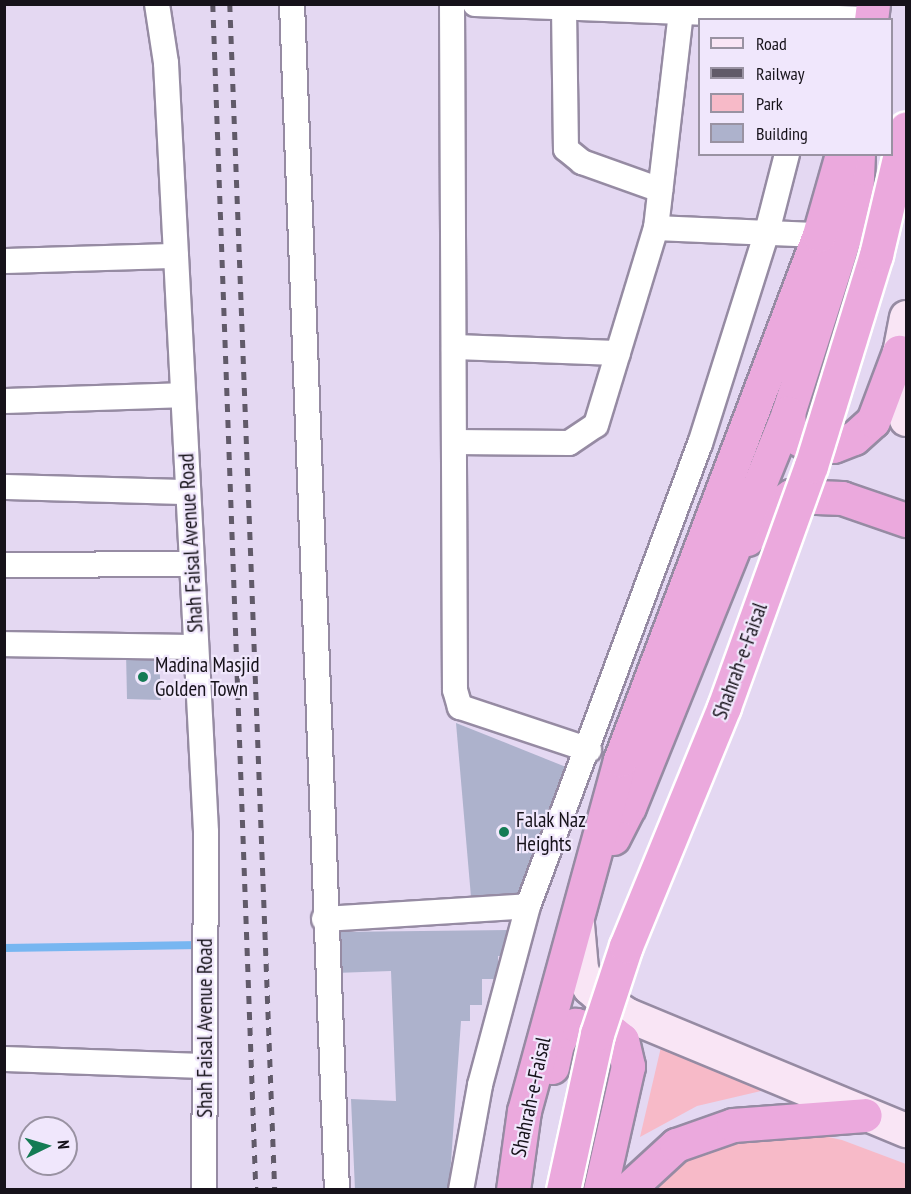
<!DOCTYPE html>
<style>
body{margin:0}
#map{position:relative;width:911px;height:1194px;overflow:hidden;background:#e4d8f2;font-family:"PT Sans Narrow",sans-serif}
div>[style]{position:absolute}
.green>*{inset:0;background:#f7bac8}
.stream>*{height:8px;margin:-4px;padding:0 4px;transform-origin:4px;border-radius:4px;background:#77b6f1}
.building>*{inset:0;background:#adb2cc}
.roads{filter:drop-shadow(2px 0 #968ba3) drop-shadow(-2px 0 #968ba3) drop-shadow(0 2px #968ba3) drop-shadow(0 -2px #968ba3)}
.street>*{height:24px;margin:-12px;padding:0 12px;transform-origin:12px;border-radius:12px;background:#fff}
.secondary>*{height:33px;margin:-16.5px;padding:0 16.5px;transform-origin:16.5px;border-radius:16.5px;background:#f9e5f5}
.highway>*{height:33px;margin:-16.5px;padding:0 16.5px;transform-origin:16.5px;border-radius:16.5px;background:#eba9dd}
.rail>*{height:4.5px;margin-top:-2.25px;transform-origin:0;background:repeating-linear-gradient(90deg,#615a69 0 8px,transparent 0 16px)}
.bridges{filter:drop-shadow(2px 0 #fff) drop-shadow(-2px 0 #fff) drop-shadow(0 2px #fff) drop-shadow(0 -2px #fff)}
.highway-bridge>*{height:33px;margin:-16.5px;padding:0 16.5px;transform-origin:16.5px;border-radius:16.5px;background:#eba9dd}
.dots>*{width:16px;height:16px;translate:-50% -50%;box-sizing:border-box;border:3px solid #f0e7fc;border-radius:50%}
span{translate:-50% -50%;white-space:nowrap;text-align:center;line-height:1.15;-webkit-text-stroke:4.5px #f0e7fc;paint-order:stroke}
.street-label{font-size:21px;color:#16121a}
.poi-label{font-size:21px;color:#16121a}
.left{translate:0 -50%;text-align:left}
.frame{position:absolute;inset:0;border:6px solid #16121a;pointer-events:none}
.legend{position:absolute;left:698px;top:18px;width:195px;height:138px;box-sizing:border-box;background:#f0e7fc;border:2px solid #9992a2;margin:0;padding:8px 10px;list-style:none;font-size:18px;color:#16121a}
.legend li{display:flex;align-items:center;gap:12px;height:30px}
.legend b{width:30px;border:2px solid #9992a2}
.north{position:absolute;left:18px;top:1116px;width:60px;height:60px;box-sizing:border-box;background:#f0e7fc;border:2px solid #9992a2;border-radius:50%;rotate:85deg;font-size:16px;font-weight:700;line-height:24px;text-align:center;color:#16121a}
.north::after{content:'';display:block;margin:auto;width:21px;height:27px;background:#147b54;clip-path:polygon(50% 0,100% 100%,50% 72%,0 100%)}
</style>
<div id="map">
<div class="green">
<div style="clip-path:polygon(661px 1047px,758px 1084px,761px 1091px,697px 1106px,640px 1137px)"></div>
<div style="clip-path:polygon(792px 1129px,842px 1140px,906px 1164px,906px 1189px,645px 1190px,655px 1173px,718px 1144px)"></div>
</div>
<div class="stream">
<div style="left:4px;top:948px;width:197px;rotate:-0.9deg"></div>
</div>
<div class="building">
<div style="clip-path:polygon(126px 652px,159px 655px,161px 700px,127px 699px)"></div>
<div style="clip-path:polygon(456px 723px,566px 767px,520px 898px,471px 897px)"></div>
<div style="clip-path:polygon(512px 930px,512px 956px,498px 956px,498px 979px,482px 979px,482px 1005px,470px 1005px,470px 1021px,461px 1021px,449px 1190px,355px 1190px,351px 1099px,396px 1101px,391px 971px,335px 973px,334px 932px)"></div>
</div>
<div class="roads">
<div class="street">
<div style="left:157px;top:4px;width:60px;rotate:81.3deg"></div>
<div style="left:166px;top:63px;width:770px;rotate:87.02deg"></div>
<div style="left:206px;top:832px;width:358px;rotate:90.3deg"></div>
<div style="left:292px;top:4px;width:1187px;rotate:87.83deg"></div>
<div style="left:452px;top:4px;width:686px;rotate:89.75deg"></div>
<div style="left:455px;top:690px;width:18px;rotate:74deg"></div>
<div style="left:460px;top:707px;width:136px;rotate:18.4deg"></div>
<div style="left:475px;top:4px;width:396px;rotate:2.2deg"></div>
<div style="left:564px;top:8px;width:141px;rotate:89.2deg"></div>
<div style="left:566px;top:149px;width:21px;rotate:39deg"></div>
<div style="left:582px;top:162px;width:83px;rotate:19.7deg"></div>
<div style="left:656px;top:228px;width:163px;rotate:2.5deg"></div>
<div style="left:4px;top:261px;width:172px;rotate:-1.7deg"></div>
<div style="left:454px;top:347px;width:164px;rotate:2.1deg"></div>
<div style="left:4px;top:401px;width:179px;rotate:-1.9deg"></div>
<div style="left:454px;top:442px;width:115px;rotate:0.5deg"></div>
<div style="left:569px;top:443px;width:32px;rotate:-34deg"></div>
<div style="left:596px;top:425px;width:206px;rotate:-73.1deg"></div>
<div style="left:656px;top:228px;width:217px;rotate:-83.4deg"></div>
<div style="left:4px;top:487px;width:184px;rotate:1.6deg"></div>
<div style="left:4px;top:565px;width:188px;rotate:-0.3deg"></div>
<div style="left:4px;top:644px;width:192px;rotate:0.9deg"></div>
<div style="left:324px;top:919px;width:204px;rotate:-3.6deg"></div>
<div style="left:4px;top:1059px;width:201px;rotate:2deg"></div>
<div style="left:461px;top:1190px;width:107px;rotate:-79.7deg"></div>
<div style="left:480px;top:1085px;width:185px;rotate:-75deg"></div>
<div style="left:528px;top:906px;width:493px;rotate:-69.6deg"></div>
<div style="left:700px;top:444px;width:222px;rotate:-72.5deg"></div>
<div style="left:767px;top:232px;width:81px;rotate:-75.6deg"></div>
</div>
<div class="secondary">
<div style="left:906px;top:317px;width:36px;rotate:101deg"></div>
<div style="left:899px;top:352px;width:50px;rotate:88.9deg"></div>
<div style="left:900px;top:402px;width:18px;rotate:71deg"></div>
<div style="left:577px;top:924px;width:45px;rotate:84.9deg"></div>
<div style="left:581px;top:969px;width:20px;rotate:66deg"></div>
<div style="left:589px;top:987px;width:15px;rotate:42deg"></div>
<div style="left:600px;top:997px;width:33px;rotate:33deg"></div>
<div style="left:628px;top:1015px;width:301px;rotate:22.5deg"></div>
</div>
<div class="highway">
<div style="left:871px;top:20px;width:16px;rotate:-83deg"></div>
<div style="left:858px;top:154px;width:46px;rotate:92.5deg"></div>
<div style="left:856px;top:200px;width:224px;rotate:107.7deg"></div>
<div style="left:788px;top:413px;width:21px;rotate:85deg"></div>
<div style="left:790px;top:434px;width:22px;rotate:30deg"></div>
<div style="left:809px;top:445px;width:24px;rotate:2deg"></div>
<div style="left:833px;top:446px;width:22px;rotate:-21deg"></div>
<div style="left:854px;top:438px;width:25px;rotate:-42deg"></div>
<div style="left:873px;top:421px;width:74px;rotate:-69.4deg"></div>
<div style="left:747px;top:539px;width:36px;rotate:-51deg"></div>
<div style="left:770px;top:511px;width:26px;rotate:-36deg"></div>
<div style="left:791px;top:496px;width:51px;rotate:2.2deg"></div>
<div style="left:842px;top:498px;width:68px;rotate:19deg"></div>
<div style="left:613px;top:838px;width:35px;rotate:-63deg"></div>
<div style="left:629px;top:807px;width:425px;rotate:-68deg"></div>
<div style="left:552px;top:1067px;width:24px;rotate:-78deg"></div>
<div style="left:557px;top:1044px;width:15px;rotate:-62deg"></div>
<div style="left:564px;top:1031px;width:13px;rotate:-29deg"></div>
<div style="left:575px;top:1025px;width:39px;rotate:12deg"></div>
<div style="left:613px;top:1033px;width:11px;rotate:38deg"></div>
<div style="left:622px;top:1040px;width:27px;rotate:77deg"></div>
<div style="left:628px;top:1066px;width:127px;rotate:102.7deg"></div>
<div style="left:513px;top:1190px;width:80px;rotate:-82.1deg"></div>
<div style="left:524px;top:1111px;width:364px;rotate:-74.7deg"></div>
<div style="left:620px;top:760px;width:561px;rotate:-69.24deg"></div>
<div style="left:819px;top:235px;width:84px;rotate:-74.1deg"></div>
<div style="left:627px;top:1190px;width:67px;rotate:-42.6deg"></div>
<div style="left:676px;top:1145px;width:60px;rotate:-19.3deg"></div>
<div style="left:733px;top:1125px;width:132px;rotate:-4.3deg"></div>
</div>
</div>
<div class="rail">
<div style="left:213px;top:4px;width:1187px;rotate:87.92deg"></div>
<div style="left:230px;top:4px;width:1187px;rotate:87.83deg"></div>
</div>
<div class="bridges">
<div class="highway-bridge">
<div style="left:563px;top:1190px;width:160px;rotate:-77.7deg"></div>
<div style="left:597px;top:1034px;width:93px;rotate:-71.8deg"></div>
<div style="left:626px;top:946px;width:258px;rotate:-67.7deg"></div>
<div style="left:724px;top:707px;width:256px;rotate:-70.2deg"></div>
<div style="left:811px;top:466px;width:221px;rotate:-72.9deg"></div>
<div style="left:876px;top:255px;width:130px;rotate:-76.7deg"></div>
</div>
</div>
<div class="dots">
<div style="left:143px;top:677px;background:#147b54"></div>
<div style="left:504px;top:832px;background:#147b54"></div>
</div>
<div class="street-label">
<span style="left:191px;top:543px;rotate:-93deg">Shah Faisal Avenue Road</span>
<span style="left:740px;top:661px;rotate:-70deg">Shahrah-e-Faisal</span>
<span style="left:205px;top:1028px;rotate:-90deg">Shah Faisal Avenue Road</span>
<span style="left:531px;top:1097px;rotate:-78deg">Shahrah-e-Faisal</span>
</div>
<div class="poi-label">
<span class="left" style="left:155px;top:677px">Madina Masjid<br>Golden Town</span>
<span class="left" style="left:516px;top:832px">Falak Naz<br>Heights</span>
</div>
<div class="frame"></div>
<ul class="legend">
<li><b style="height:8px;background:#f9e5f5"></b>Road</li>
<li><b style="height:8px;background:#615a69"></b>Railway</li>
<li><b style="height:16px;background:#f7bac8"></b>Park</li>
<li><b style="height:16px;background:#adb2cc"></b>Building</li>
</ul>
<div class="north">N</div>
</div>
